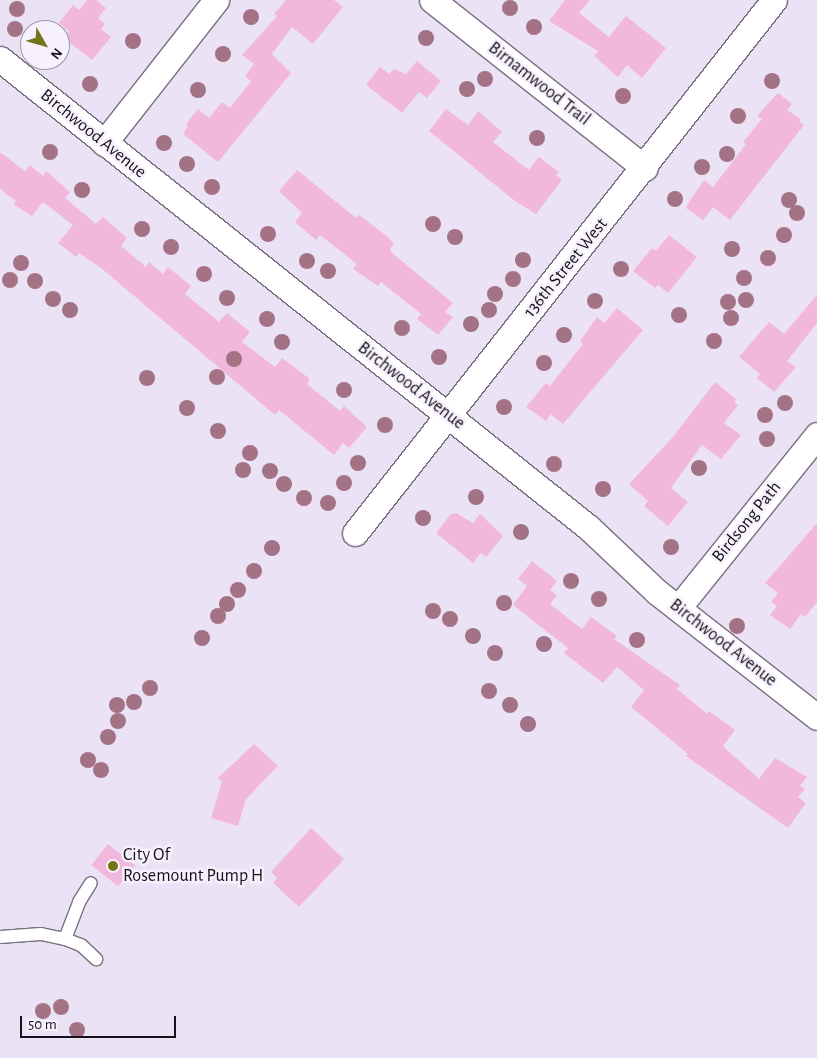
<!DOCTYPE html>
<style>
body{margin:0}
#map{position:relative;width:817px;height:1058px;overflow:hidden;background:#ece2f6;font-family:"Alegreya Sans",sans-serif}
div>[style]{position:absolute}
.building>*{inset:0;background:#f1b8dc;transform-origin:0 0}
.roads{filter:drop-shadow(1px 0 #797081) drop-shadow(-1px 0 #797081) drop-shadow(0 1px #797081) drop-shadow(0 -1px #797081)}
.lane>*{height:12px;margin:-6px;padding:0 6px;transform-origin:6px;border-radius:6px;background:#fff}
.street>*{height:25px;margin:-12.5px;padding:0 12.5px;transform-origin:12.5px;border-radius:12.5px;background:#fff}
.trees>*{width:16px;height:16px;margin:-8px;border-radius:50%;background:#a37385}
.dots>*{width:14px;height:14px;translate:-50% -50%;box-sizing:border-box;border:2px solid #f7f1fd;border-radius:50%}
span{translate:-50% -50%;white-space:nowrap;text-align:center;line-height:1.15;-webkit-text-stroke:5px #f7f1fd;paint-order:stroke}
.street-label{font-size:18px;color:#161219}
.poi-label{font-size:18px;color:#161219}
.left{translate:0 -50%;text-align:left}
.north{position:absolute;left:20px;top:20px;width:50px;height:50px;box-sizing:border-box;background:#f7f1fd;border:1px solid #9d98a2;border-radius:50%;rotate:128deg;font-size:14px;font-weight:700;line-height:20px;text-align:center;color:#161219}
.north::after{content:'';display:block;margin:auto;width:18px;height:22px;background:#747419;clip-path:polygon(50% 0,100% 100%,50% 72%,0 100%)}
.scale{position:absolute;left:20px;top:1016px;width:156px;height:22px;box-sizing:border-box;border:2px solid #161219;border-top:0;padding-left:6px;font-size:15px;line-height:18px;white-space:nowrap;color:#161219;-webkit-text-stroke:4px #f7f1fd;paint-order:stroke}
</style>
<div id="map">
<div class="building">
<div style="clip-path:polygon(87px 0,96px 0,106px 8px,98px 18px,105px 24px,101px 29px,111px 37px,92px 60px,64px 38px,69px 31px,59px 23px,73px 5px,79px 10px)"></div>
<div style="clip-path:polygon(286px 0,334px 0,343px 7px,313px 44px,292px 27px,272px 54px,291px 73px,218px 162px,183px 134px,188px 126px,186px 124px,198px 109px,209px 118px,222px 102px,230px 108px,251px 81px,245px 76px,254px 64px,242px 55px,277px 16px,274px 14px)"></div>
<div style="clip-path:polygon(565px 0,590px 0,579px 13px,609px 37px,626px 16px,666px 48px,642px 78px,627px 65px,618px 77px,594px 56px,598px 51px,549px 21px)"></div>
<div style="clip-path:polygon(417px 61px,441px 81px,427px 98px,419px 92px,402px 113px,366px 85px,380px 67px,389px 74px,394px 69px,406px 74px)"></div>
<div style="clip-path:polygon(778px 93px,792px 104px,787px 110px,801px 119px,799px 121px,804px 125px,730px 220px,713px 207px,703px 220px,686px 208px,691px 199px,704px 180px,713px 187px,746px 144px,743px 142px,762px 119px,757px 116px)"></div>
<div style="clip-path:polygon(446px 109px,468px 125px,478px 111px,502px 132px,493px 142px,529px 170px,539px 157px,559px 172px,556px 175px,562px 180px,536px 214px,515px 201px,429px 131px)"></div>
<div style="clip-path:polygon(0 152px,25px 171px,30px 165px,43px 176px,46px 171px,70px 192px,65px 198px,96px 224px,103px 217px,127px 238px,121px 246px,146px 267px,149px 262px,163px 274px,168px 267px,191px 286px,185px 294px,219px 322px,227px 313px,250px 332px,242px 342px,275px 367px,282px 358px,310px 379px,307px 384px,340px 411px,344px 406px,367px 427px,349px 448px,343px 443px,334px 455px,279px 410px,275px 415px,101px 268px,79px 253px,76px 257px,58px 243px,73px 225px,43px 202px,32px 216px,13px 204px,16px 201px,0 189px)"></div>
<div style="clip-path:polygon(297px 170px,356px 218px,359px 215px,384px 234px,394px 243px,390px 249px,392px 253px,453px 303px,445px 312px,453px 317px,438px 335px,417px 319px,421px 314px,381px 282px,378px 286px,353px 269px,357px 264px,320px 235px,316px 240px,295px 222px,302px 213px,279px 191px)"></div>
<div style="clip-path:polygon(669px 235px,697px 257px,668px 293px,658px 285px,655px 288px,633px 271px,652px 248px,656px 251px)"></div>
<div style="clip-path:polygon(817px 295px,817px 323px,787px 361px,796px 367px,774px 392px,757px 378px,760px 374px,739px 357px,769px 322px,784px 334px)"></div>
<div style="clip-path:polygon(617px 308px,643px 330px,563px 424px,551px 414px,546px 421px,526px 407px,546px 383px,550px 386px,583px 344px,580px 341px,597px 317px,604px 323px)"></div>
<div style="clip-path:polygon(715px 382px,736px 399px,734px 402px,738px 405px,724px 423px,741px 435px,721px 459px,702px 445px,671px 488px,688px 502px,668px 526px,644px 506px,648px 501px,629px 484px,673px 437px)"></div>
<div style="clip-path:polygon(456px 513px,473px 523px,480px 514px,503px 536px,486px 557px,481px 553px,473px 563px,436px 533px,451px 514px)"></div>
<div style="clip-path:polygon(817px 523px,817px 602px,805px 617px,801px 614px,790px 629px,770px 615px,777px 606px,771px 602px,778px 593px,765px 583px)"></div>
<div style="clip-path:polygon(532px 561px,557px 581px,550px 590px,557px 595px,550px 604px,582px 629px,591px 617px,617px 636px,614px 639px,680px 685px,677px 689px,707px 714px,709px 711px,735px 730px,723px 746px,759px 779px,775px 758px,807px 777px,800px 786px,805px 789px,798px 797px,806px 803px,788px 828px,686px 756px,688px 754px,631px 707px,644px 690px,617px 667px,603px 683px,564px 653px,568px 648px,513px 605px,527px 586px,518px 579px)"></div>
<div style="clip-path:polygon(254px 744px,278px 766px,246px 799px,238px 826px,211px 818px,222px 782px,218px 778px)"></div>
<div style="clip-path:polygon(311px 828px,344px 859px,299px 907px,273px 883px,277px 878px,271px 872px)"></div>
<div style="left:108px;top:844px;width:34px;height:27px;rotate:38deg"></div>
</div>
<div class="roads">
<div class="lane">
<div style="left:0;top:937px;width:41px;rotate:-4.2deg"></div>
<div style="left:41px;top:934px;width:25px;rotate:12deg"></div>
<div style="left:65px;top:939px;width:17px;rotate:21deg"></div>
<div style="left:81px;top:945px;width:21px;rotate:43deg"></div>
<div style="left:65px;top:939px;width:40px;rotate:-69deg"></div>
<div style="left:79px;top:902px;width:22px;rotate:-58deg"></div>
</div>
<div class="street">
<div style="left:432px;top:0;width:271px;rotate:38.3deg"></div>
<div style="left:0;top:59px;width:752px;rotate:38.52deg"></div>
<div style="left:588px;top:527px;width:95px;rotate:43.3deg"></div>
<div style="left:657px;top:592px;width:203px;rotate:38deg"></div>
<div style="left:104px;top:143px;width:182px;rotate:-51.9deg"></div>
<div style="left:355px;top:533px;width:678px;rotate:-51.83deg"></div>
<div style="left:678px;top:608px;width:222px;rotate:-51.2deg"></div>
</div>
</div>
<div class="trees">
<div style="left:510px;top:8px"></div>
<div style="left:17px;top:9px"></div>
<div style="left:251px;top:17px"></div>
<div style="left:534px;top:27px"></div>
<div style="left:15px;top:29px"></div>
<div style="left:426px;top:38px"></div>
<div style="left:133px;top:41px"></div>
<div style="left:223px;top:54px"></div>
<div style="left:485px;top:79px"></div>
<div style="left:772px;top:81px"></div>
<div style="left:90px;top:84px"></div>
<div style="left:467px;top:89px"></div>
<div style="left:198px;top:90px"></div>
<div style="left:623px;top:96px"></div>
<div style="left:738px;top:116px"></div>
<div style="left:537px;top:138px"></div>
<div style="left:164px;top:143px"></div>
<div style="left:50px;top:152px"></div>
<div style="left:727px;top:154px"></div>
<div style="left:187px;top:164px"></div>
<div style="left:702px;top:167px"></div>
<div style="left:212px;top:187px"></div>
<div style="left:82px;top:190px"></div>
<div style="left:675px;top:199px"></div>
<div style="left:789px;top:200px"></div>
<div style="left:797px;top:213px"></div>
<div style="left:433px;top:224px"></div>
<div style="left:142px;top:229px"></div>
<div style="left:268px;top:234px"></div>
<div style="left:784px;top:235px"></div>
<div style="left:455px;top:237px"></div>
<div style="left:171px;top:247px"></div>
<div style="left:732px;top:249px"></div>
<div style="left:768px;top:258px"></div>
<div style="left:523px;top:260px"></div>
<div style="left:307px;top:261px"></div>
<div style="left:21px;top:263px"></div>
<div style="left:621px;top:269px"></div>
<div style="left:328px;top:271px"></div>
<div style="left:204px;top:274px"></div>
<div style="left:744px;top:278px"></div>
<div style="left:513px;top:279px"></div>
<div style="left:10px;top:280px"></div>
<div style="left:35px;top:281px"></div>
<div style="left:495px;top:294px"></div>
<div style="left:227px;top:298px"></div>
<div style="left:53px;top:299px"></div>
<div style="left:746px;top:300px"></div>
<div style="left:595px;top:301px"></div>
<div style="left:728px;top:302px"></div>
<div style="left:70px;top:310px"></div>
<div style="left:489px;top:310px"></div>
<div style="left:679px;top:315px"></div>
<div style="left:731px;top:318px"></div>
<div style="left:267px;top:319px"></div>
<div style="left:471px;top:324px"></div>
<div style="left:402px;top:328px"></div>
<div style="left:564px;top:335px"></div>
<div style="left:714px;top:341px"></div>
<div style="left:282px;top:342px"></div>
<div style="left:439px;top:357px"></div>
<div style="left:234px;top:359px"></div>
<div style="left:544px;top:363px"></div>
<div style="left:217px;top:377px"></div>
<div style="left:147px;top:378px"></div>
<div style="left:344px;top:390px"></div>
<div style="left:785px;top:403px"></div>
<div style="left:504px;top:407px"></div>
<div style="left:187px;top:408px"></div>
<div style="left:765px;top:415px"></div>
<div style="left:385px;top:425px"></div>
<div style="left:218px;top:431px"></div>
<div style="left:767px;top:439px"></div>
<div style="left:250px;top:453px"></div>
<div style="left:358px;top:463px"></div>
<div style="left:554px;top:464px"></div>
<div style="left:699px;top:468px"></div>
<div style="left:243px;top:470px"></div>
<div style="left:270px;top:471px"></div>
<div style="left:344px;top:483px"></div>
<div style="left:284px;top:484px"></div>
<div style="left:603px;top:489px"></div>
<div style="left:476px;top:497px"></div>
<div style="left:304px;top:498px"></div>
<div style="left:328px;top:503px"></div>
<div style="left:423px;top:518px"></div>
<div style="left:521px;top:532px"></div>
<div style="left:671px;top:547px"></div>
<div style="left:272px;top:548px"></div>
<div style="left:254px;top:571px"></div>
<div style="left:571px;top:581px"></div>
<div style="left:238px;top:590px"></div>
<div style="left:599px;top:599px"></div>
<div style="left:504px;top:603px"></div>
<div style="left:227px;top:604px"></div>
<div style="left:433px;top:611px"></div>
<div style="left:218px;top:616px"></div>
<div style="left:450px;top:619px"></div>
<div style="left:737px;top:626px"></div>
<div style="left:473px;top:636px"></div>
<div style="left:202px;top:638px"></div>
<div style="left:637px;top:640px"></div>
<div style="left:544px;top:644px"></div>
<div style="left:495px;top:653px"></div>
<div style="left:150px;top:688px"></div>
<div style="left:489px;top:691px"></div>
<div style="left:134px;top:702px"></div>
<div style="left:117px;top:705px"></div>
<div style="left:510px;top:705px"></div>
<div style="left:118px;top:721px"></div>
<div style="left:528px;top:724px"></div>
<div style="left:108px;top:737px"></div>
<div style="left:88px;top:760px"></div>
<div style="left:101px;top:770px"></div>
<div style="left:61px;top:1007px"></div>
<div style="left:43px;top:1011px"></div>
<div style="left:77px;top:1030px"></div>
</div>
<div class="dots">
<div style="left:113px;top:866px;background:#747419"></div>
</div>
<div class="street-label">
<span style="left:539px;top:84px;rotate:38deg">Birnamwood Trail</span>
<span style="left:93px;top:134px;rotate:39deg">Birchwood Avenue</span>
<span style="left:566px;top:268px;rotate:-51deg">136th Street West</span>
<span style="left:411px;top:386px;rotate:38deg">Birchwood Avenue</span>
<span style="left:747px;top:522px;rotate:-51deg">Birdsong Path</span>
<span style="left:723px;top:643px;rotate:38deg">Birchwood Avenue</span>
</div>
<div class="poi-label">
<span class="left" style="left:123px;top:866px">City Of<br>Rosemount Pump H</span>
</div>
<div class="north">N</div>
<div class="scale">50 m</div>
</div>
